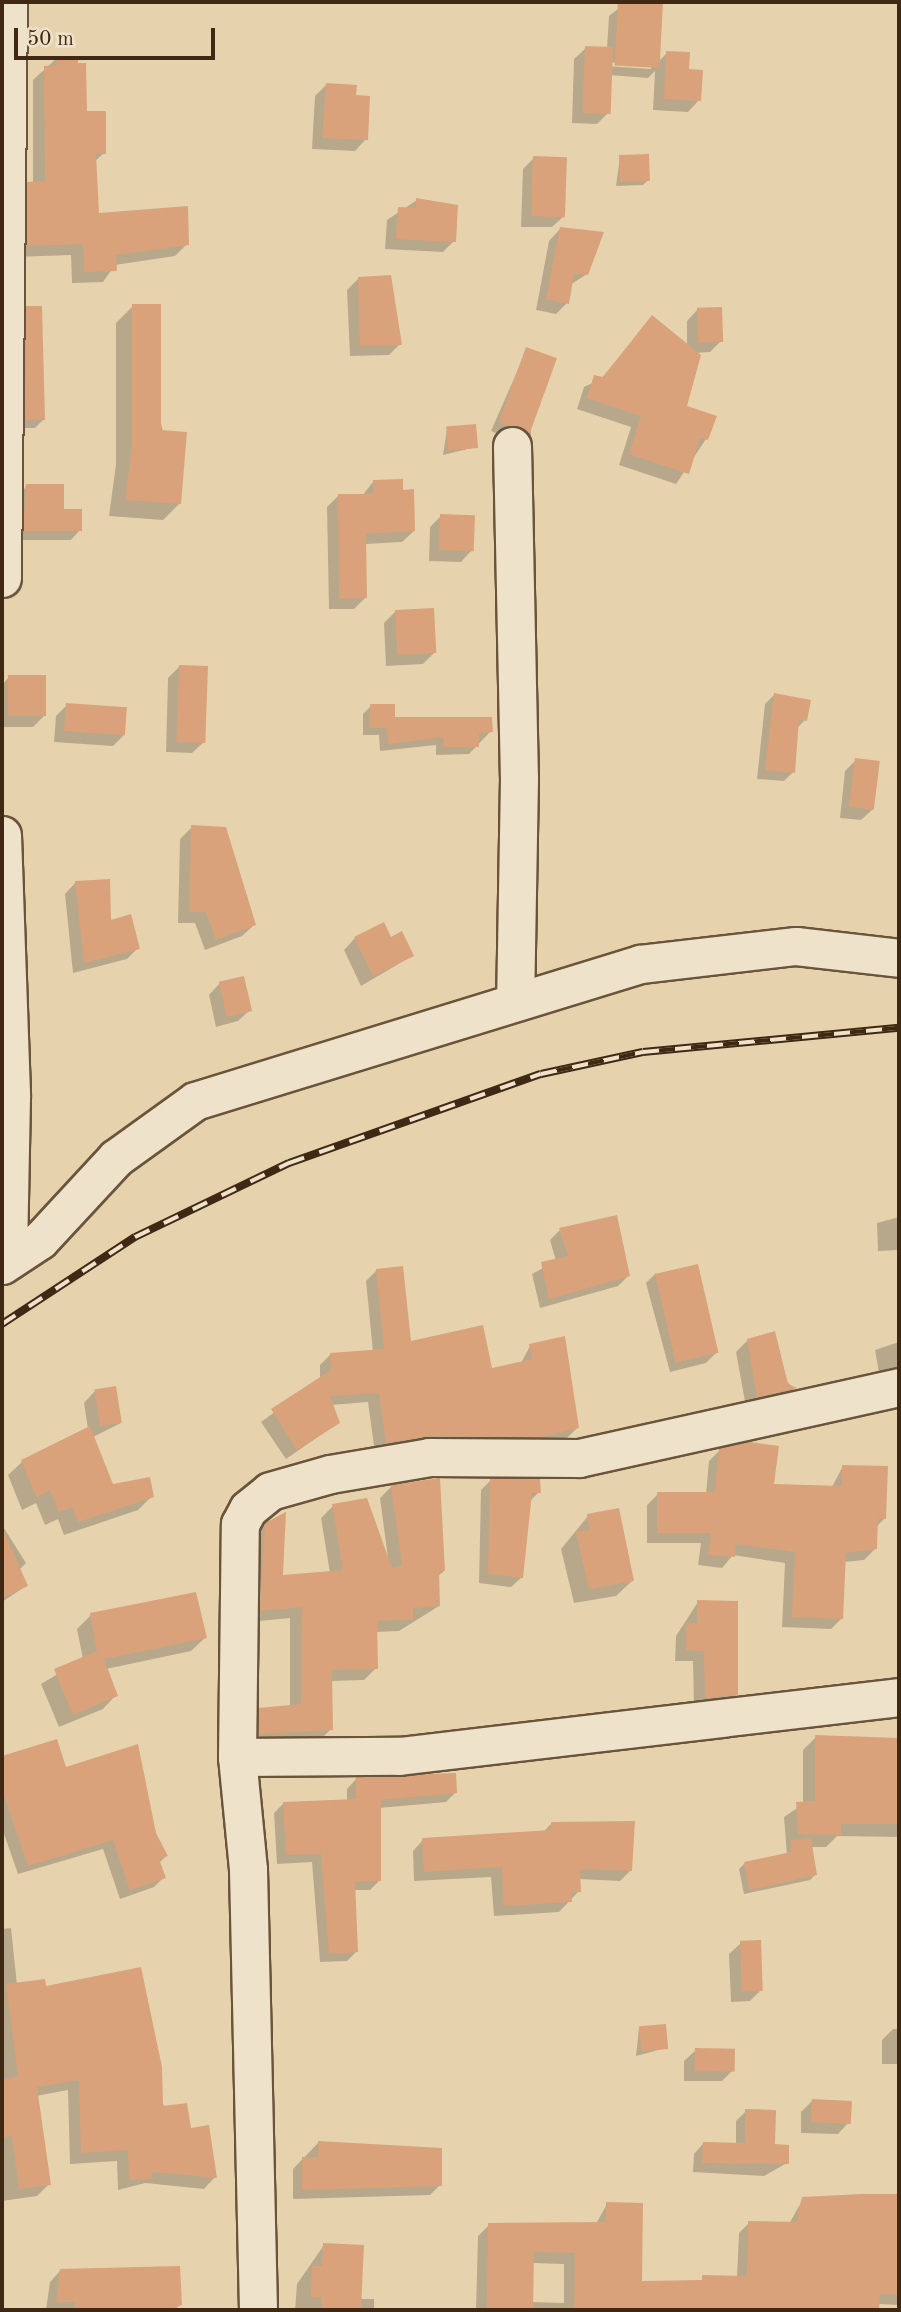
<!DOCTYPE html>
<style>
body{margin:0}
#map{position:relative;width:901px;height:2312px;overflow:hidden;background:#e6d3ae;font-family:"Old Standard TT",serif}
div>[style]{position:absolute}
.shadow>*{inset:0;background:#0003}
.building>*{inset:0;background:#d9a27b;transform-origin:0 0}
.roads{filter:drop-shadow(2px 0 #6a543a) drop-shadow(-2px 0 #6a543a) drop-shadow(0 2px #6a543a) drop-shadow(0 -2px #6a543a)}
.minor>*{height:37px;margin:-18.5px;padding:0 18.5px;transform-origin:18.5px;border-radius:18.5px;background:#efe2ca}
.rail>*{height:8px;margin-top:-4px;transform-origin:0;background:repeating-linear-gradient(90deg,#efe2ca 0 16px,#402914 0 32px);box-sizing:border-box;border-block:2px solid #402914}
span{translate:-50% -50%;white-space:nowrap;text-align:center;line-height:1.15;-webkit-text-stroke:5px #efe2ca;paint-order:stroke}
.frame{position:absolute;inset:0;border:4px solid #402914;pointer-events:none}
.scale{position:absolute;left:14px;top:28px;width:201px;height:32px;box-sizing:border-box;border:4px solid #402914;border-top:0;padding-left:9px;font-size:21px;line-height:24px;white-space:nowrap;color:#402914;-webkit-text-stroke:5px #efe2ca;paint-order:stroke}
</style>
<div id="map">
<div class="shadow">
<div style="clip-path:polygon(evenodd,627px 2px,662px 2px,659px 61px,667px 53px,687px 70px,699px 100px,688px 112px,653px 110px,655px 71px,648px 78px,610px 75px,608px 113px,597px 124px,572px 123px,574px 59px,586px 48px,607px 48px,609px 16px,627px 2px,606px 62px,651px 66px,651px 69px,606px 66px,606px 62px)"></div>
<div style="clip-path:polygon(57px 58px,104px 153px,94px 162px,97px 215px,187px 244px,175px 256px,115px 265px,103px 282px,72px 283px,71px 255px,15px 257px,16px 196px,33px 183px,33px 80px)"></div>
<div style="clip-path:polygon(326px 85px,354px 96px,366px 139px,355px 151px,312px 149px,315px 96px)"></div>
<div style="clip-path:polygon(620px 157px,648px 180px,643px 185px,616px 186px)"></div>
<div style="clip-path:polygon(534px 158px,564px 216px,552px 227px,521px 227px,523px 169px)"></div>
<div style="clip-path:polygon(417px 200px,454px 241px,443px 252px,385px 249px,387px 220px)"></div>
<div style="clip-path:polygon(560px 229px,587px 274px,570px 285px,567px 303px,556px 314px,536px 310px,549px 241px)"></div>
<div style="clip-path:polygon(358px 279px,400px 344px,389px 355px,350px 356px,347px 290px)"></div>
<div style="clip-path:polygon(133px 306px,180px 503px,163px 520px,109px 516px,116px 464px,116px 323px)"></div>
<div style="clip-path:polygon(27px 307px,44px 419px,35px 428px,17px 428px,18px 316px)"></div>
<div style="clip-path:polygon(698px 309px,721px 341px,710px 352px,695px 353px,685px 407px,706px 439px,676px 484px,619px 465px,631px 427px,577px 409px,584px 387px,601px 379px,652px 318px,687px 346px,687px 321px)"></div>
<div style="clip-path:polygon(527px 349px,531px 435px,522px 444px,491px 431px)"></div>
<div style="clip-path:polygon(447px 429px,476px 447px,443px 455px)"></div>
<div style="clip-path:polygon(373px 482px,401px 492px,414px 531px,402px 542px,365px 544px,366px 597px,354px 609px,329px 609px,327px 507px,338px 496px,362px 496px)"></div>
<div style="clip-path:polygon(27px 486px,80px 530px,71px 540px,15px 540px,18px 495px)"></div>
<div style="clip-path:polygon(441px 516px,472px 550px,461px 562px,429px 561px,430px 527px)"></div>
<div style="clip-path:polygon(395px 612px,435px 652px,423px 664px,386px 666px,384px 623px)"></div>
<div style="clip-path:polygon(179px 667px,204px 742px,192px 753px,166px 752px,168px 678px)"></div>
<div style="clip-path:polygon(9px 677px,45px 715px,33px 727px,2px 727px,2px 685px)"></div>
<div style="clip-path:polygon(774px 695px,805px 720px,797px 728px,793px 772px,784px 781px,757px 779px,765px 704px)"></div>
<div style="clip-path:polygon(67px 705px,124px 735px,113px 746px,54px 742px,56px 716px)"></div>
<div style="clip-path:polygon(371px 706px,394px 719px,491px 731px,469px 754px,436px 755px,436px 745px,380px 751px,379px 735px,363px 735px,363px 714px)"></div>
<div style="clip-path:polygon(856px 760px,873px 809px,861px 820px,840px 818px,845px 771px)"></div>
<div style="clip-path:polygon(192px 827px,254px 925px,242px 936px,205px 950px,195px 923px,178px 923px,180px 839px)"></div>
<div style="clip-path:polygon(76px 882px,138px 948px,127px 959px,73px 973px,65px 894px)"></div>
<div style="clip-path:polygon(355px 938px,390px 939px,412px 956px,361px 986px,344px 950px)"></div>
<div style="clip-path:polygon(220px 983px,250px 1010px,238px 1021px,216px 1027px,209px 995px)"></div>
<div style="clip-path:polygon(899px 1217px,899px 1250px,878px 1251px,877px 1223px)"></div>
<div style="clip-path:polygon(560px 1230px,628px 1276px,618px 1286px,540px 1308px,532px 1274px,556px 1261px,550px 1240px)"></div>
<div style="clip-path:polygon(377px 1270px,409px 1343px,491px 1370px,521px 1363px,530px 1346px,577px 1428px,567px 1438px,529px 1447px,375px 1453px,368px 1402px,331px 1405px,338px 1423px,286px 1459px,261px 1422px,320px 1379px,320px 1365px,330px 1355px,373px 1352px,366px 1281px)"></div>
<div style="clip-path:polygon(656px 1273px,716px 1353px,706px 1363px,670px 1372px,646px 1283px)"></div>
<div style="clip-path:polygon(748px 1340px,794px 1389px,783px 1399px,746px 1407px,736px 1352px)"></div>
<div style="clip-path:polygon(899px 1342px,899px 1371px,879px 1373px,875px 1350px)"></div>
<div style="clip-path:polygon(95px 1391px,121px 1423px,93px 1437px,112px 1486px,152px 1496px,138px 1510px,64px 1535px,58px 1519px,45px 1525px,36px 1503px,22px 1510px,8px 1475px,22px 1462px,88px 1429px,84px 1403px)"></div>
<div style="clip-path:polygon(720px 1450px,772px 1486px,832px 1487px,843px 1466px,884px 1519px,876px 1527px,875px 1549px,864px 1560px,844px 1562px,842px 1618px,831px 1629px,782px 1627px,785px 1563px,733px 1555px,722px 1568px,698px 1565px,701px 1543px,647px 1543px,647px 1505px,658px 1494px,706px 1494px,709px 1461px)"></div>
<div style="clip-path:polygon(491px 1480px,539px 1492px,530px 1501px,522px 1577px,511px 1587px,479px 1583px,481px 1490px)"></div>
<div style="clip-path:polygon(392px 1486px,444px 1571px,437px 1577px,439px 1606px,399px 1631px,375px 1632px,376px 1668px,364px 1680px,330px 1681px,331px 1729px,319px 1741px,247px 1746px,247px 1721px,259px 1709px,290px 1707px,290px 1618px,249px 1622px,253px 1536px,266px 1524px,281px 1577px,330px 1573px,321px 1518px,333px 1506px,388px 1558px,380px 1498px)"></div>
<div style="clip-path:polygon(588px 1516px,632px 1581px,616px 1596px,574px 1603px,561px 1549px)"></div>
<div style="clip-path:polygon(2px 1525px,26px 1563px,19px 1570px,26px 1586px,2px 1602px)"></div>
<div style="clip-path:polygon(698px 1602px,737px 1694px,725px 1705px,694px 1708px,693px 1661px,675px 1661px,676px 1636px)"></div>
<div style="clip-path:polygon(91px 1615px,205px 1638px,191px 1651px,106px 1669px,116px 1695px,103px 1709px,59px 1727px,41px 1684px,83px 1659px,77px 1629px)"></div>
<div style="clip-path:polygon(816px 1737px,899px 1739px,899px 1837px,837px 1836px,826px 1847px,810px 1847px,815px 1875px,810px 1880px,744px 1894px,739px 1869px,744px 1864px,787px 1855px,784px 1817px,803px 1804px,803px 1750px)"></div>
<div style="clip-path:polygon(56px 1742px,65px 1769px,154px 1833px,166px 1856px,159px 1863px,164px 1877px,154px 1887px,120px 1899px,103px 1849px,18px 1874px,2px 1828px,2px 1758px)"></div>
<div style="clip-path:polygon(356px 1779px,456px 1792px,446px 1802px,379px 1808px,379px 1881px,370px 1890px,354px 1890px,356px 1952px,347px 1961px,320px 1962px,312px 1862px,277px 1864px,274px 1813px,284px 1803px,347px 1801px,347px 1789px)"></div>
<div style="clip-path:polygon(552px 1823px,631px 1870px,620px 1881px,579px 1879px,579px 1891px,559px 1912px,494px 1916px,491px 1877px,414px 1881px,413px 1851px,423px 1840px,542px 1833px)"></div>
<div style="clip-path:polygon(11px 1928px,17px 1985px,44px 1988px,189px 2130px,215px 2177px,204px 2189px,145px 2183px,118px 2190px,117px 2161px,70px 2164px,68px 2090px,36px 2096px,49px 2184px,37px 2196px,2px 2201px,2px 1929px)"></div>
<div style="clip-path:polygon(741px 1943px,761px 1990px,750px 2001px,731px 2002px,729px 1954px)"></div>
<div style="clip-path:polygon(639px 2028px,666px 2048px,636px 2056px)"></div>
<div style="clip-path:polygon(893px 2029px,899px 2029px,899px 2148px,897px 2064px,882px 2064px,882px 2040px)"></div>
<div style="clip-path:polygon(696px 2050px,733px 2070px,722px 2081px,684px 2081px,684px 2061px)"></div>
<div style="clip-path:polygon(812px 2101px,849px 2122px,838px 2134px,801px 2133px,801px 2112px)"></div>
<div style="clip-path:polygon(746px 2111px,787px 2163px,764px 2176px,693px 2172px,694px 2154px,703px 2144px,736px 2145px,736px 2121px)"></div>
<div style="clip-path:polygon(318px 2143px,440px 2185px,430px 2195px,293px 2199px,293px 2169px)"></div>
<div style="clip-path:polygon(899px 2197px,899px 2305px,878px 2304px,878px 2310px,717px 2310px,715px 2287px,737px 2277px,739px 2233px,749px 2223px,789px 2224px,803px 2199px)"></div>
<div style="clip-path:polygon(evenodd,607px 2204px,640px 2283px,692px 2282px,691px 2310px,476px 2310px,478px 2236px,489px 2225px,596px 2224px,607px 2204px,532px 2263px,564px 2264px,564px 2303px,531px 2302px,532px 2263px)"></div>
<div style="clip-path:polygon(324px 2245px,360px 2299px,374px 2299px,374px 2310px,295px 2310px,297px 2284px)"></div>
<div style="clip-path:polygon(60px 2271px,180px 2305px,174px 2310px,46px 2310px,50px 2282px)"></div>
</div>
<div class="building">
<div style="left:663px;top:2px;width:66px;height:45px;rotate:93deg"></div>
<div style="left:585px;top:46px;width:28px;height:67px;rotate:2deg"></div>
<div style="clip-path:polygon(666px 51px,690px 52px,689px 69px,703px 70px,701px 101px,664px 99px)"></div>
<div style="clip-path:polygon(56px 56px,78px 56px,78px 63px,86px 63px,87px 111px,106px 111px,106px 154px,96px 154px,99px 213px,188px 206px,189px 245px,116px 255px,117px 271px,84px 272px,83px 244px,26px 246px,27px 182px,45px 181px,44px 66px,57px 65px)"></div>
<div style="clip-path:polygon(326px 83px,357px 85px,356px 95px,370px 96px,368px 140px,322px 138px)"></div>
<div style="left:649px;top:154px;width:27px;height:30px;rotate:88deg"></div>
<div style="left:533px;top:156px;width:34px;height:60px;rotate:2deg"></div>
<div style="clip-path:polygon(416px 198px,458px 205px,456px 242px,396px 239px,398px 207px,416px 208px)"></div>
<div style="clip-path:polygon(560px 227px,604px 232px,588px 275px,574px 274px,569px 304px,546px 299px)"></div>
<div style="clip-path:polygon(391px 275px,402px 345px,360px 346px,358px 277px)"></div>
<div style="clip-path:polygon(132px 304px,161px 304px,161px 430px,187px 432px,181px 504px,125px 500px,132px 446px)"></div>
<div style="clip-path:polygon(26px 306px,42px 306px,45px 420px,25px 420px)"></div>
<div style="left:722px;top:307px;width:35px;height:25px;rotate:88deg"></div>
<div style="clip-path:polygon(652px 315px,701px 355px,687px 406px,717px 416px,708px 440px,700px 438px,689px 474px,629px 454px,641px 416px,587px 398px,594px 375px,603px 377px)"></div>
<div style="left:526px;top:347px;width:33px;height:80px;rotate:20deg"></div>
<div style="left:476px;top:424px;width:24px;height:30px;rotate:85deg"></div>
<div style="clip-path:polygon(403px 479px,403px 490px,414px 489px,415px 531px,366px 534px,367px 598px,339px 599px,338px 494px,373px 494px,373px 480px)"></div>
<div style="clip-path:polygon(26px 484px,64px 484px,64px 509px,82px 509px,82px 531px,23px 531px)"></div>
<div style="left:440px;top:514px;width:35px;height:36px;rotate:2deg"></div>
<div style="left:434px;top:608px;width:45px;height:39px;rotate:87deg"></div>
<div style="left:179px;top:665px;width:29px;height:77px;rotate:2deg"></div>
<div style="left:46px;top:675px;width:41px;height:38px;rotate:90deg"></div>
<div style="clip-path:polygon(774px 693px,811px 700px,807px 721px,799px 719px,795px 773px,765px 770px)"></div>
<div style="left:66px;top:703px;width:61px;height:28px;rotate:4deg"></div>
<div style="clip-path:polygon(370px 704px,395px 704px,395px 717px,492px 717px,493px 732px,479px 733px,479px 747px,444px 747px,443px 737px,388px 744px,386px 728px,370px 728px)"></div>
<div style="left:855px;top:758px;width:25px;height:49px;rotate:7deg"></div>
<div style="clip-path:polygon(191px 825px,226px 827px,256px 925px,216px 940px,206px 912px,189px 912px)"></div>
<div style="clip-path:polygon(110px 879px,111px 920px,131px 914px,140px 949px,84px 963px,75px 881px)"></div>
<div style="clip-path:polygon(384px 922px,391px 937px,402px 931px,414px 956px,373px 976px,354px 937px)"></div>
<div style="left:244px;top:976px;width:36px;height:26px;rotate:77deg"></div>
<div style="clip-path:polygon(617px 1215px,630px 1276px,549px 1299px,541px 1262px,568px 1256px,559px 1228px)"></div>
<div style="left:698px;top:1264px;width:91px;height:44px;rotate:77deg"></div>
<div style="clip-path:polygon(403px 1266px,411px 1341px,483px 1325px,492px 1368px,532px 1359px,529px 1344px,565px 1336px,579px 1428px,541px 1437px,429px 1436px,386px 1443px,379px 1393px,330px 1396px,340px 1423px,297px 1450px,271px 1409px,331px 1370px,330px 1353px,384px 1349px,376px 1269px)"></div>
<div style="clip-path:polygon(775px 1331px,788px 1384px,797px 1388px,757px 1397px,747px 1339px)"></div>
<div style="left:116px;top:1386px;width:37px;height:22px;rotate:81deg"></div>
<div style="clip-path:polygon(90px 1426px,113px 1484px,150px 1477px,154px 1497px,78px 1522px,72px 1507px,59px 1512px,50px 1490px,36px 1497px,21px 1460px)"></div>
<div style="clip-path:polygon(750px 1442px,779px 1446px,774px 1484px,842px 1486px,842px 1465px,888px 1466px,886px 1519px,878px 1519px,877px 1549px,846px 1553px,843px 1619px,792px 1617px,795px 1552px,736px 1544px,735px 1557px,708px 1555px,711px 1533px,657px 1533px,657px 1492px,715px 1492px,719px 1448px)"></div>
<div style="clip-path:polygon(440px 1478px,445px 1571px,439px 1571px,440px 1606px,413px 1608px,413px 1619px,377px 1621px,378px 1669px,332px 1670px,333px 1730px,258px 1734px,259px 1708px,301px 1704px,302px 1607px,260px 1611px,265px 1523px,286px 1512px,283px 1575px,343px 1570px,332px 1504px,367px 1498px,392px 1568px,402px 1565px,391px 1485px)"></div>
<div style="clip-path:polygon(490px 1478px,540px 1479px,541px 1493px,532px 1493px,523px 1578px,488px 1574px)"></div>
<div style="clip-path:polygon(619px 1508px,634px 1581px,589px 1589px,576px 1532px,590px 1530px,587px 1514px)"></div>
<div style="clip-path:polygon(2px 1527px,28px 1586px,2px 1598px)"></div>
<div style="clip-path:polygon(196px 1592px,207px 1638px,104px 1659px,118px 1696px,73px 1715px,54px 1669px,97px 1651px,90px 1613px)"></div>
<div style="clip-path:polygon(697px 1600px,738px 1601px,738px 1695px,705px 1698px,704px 1651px,686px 1650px,686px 1623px,697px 1623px)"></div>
<div style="clip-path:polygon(815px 1735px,899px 1738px,899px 1824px,841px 1824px,841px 1835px,798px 1834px,796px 1802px,815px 1801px)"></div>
<div style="clip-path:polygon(57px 1739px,66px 1767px,138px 1744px,156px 1833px,168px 1856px,159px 1859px,166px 1878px,130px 1890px,113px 1840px,28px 1866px,2px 1790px,2px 1756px)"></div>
<div style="clip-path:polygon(456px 1773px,457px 1793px,381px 1800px,381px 1881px,355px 1881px,358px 1952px,329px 1954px,321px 1854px,286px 1855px,283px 1802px,356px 1799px,356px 1777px)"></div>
<div style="clip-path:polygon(635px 1821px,632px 1871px,580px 1869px,581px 1892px,571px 1892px,572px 1902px,504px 1906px,502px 1867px,424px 1872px,422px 1838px,551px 1830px,551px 1822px)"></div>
<div style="clip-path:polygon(811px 1838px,817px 1875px,749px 1890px,744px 1862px,791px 1852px,791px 1840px)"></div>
<div style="left:761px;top:1940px;width:51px;height:21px;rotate:88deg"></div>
<div style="clip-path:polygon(141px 1967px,162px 2067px,163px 2106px,187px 2103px,191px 2128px,209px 2125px,217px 2178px,152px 2172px,152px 2179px,129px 2180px,128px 2150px,81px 2153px,79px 2080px,37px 2087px,51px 2185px,19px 2189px,12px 2136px,4px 2137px,2px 2120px,2px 2080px,18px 2076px,6px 1984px,45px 1979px,46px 1986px)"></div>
<div style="left:666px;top:2024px;width:25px;height:27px;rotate:85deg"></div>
<div style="left:695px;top:2048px;width:40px;height:23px;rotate:1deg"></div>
<div style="left:812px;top:2099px;width:40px;height:23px;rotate:3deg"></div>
<div style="clip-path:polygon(745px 2109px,776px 2110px,775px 2144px,789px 2145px,789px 2164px,702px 2163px,703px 2142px,745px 2143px)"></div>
<div style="clip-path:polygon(318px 2141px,442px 2148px,442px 2186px,302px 2190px,302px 2157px,318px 2157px)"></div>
<div style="clip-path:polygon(862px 2194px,899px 2194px,899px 2295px,880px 2294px,879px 2310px,574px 2310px,575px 2253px,534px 2252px,533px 2310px,487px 2310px,488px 2223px,606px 2222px,606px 2202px,643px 2203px,642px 2281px,702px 2280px,702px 2275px,747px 2276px,748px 2221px,796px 2222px,802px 2197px)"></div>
<div style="clip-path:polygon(323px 2243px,364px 2245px,361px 2310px,321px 2310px,321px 2297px,311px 2297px,312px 2266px,322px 2266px)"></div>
<div style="clip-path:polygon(180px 2266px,182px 2305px,168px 2310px,75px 2310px,75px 2302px,56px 2302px,60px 2269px)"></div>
</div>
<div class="roads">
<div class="minor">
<div style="left:512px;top:446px;width:332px;rotate:88.8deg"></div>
<div style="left:519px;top:778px;width:220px;rotate:91deg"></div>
<div style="left:2px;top:578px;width:576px;rotate:-89.4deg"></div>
<div style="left:2px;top:835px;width:262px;rotate:88deg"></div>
<div style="left:11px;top:1097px;width:163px;rotate:91.1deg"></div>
<div style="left:2px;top:1265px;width:45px;rotate:-33.3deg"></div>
<div style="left:40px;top:1240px;width:112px;rotate:-47.2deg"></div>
<div style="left:116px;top:1158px;width:97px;rotate:-35.8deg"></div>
<div style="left:195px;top:1101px;width:466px;rotate:-17.1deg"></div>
<div style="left:640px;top:964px;width:157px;rotate:-6.6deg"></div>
<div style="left:796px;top:946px;width:104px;rotate:6.6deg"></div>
<div style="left:237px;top:1757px;width:162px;rotate:-0.4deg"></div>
<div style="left:399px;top:1756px;width:503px;rotate:-6.73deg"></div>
<div style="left:258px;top:2310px;width:441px;rotate:-91.3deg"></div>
<div style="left:248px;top:1869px;width:113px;rotate:-95.6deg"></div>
<div style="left:237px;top:1757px;width:233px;rotate:-89.3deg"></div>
<div style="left:240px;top:1524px;width:17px;rotate:-62deg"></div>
<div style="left:248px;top:1509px;width:28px;rotate:-39deg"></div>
<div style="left:270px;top:1491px;width:62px;rotate:-15.8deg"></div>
<div style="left:330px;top:1474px;width:100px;rotate:-9.7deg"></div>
<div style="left:429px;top:1457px;width:150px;rotate:0.4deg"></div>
<div style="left:579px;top:1458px;width:328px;rotate:-12.5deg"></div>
</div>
</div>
<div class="rail">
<div style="left:2px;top:1324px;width:159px;rotate:-33.2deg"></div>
<div style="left:135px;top:1237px;width:171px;rotate:-25.7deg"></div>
<div style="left:289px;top:1163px;width:267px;rotate:-19.5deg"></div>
<div style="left:541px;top:1074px;width:104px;rotate:-12.2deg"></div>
<div style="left:643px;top:1052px;width:257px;rotate:-5.4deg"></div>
</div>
<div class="frame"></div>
<div class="scale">50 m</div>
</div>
